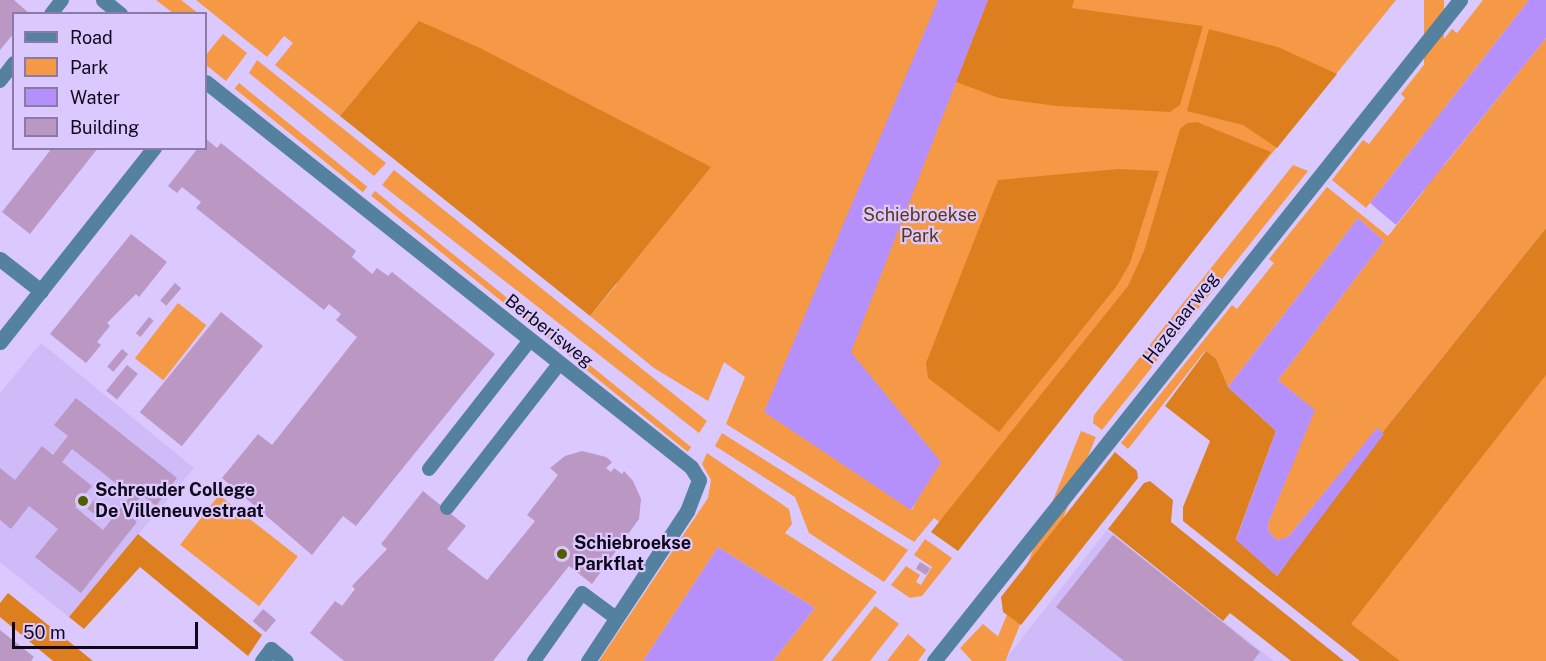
<!DOCTYPE html>
<style>
body{margin:0}
#map{position:relative;width:1546px;height:661px;overflow:hidden;background:#dac8fe;font-family:"Public Sans",sans-serif}
div>[style]{position:absolute}
.built>*{inset:0;background:#cebbf7}
.green>*{inset:0;background:#f59946;transform-origin:0 0}
.forest>*{inset:0;background:#dd7f1e}
.water>*{inset:0;background:#b690fa}
.building>*{inset:0;background:#bb97c4;transform-origin:0 0}
.lane>*{height:14px;margin:-7px;padding:0 7px;transform-origin:7px;border-radius:7px;background:#5481a0}
.street>*{height:15px;margin:-7.5px;padding:0 7.5px;transform-origin:7.5px;border-radius:7.5px;background:#5481a0}
.dots>*{width:16px;height:16px;translate:-50% -50%;box-sizing:border-box;border:3px solid #dac8fe;border-radius:50%}
span{translate:-50% -50%;white-space:nowrap;text-align:center;line-height:1.15;-webkit-text-stroke:4.5px #dac8fe;paint-order:stroke}
.park-label{font-size:18px;color:#5d3714}
.street-label{font-size:18px;color:#0f081a}
.poi-label{font-size:18px;color:#0f081a;font-weight:700}
.left{translate:0 -50%;text-align:left}
.legend{position:absolute;left:12px;top:12px;width:195px;height:138px;box-sizing:border-box;background:#dac8fe;border:2px solid #897ba3;margin:0;padding:8px 10px;list-style:none;font-size:18px;color:#0f081a}
.legend li{display:flex;align-items:center;gap:12px;height:30px}
.legend b{width:30px;border:2px solid #897ba3}
.scale{position:absolute;left:12px;top:622px;width:186px;height:27px;box-sizing:border-box;border:3px solid #0f081a;border-top:0;padding-left:8px;font-size:18px;line-height:21px;white-space:nowrap;color:#0f081a;-webkit-text-stroke:4px #dac8fe;paint-order:stroke}
</style>
<div id="map">
<div class="built">
<div style="clip-path:polygon(41px 343px,194px 468px,69px 617px,0 562px,0 393px)"></div>
<div style="clip-path:polygon(1107px 530px,1274px 661px,1004px 661px)"></div>
</div>
<div class="green">
<div style="clip-path:polygon(156px 0,181px 0,198px 13px,173px 13px)"></div>
<div style="clip-path:polygon(evenodd,196px 0,1396px 0,961px 538px,934px 518px,914px 542px,726px 424px,745px 377px,724px 362px,708px 401px,654px 368px,590px 316px,617px 284px,359px 93px,340px 116px,275px 65px,293px 43px,284px 36px,267px 57px,196px 0,771px 397px,915px 504px,912px 510px,765px 412px,771px 397px)"></div>
<div style="left:1424px;top:0;width:20px;height:196px"></div>
<div style="clip-path:polygon(1483px 0,1529px 0,1366px 208px,1332px 180px,1363px 140px,1369px 144px,1405px 98px,1401px 94px,1452px 29px,1457px 33px)"></div>
<div style="clip-path:polygon(223px 34px,247px 53px,226px 81px,206px 65px,206px 55px)"></div>
<div style="clip-path:polygon(1546px 38px,1546px 228px,1382px 433px,1377px 429px,1287px 538px,1277px 540px,1269px 532px,1268px 524px,1314px 410px,1278px 380px,1384px 241px,1358px 218px,1228px 387px,1216px 360px,1205px 351px,1128px 449px,1121px 443px,1232px 305px,1237px 309px,1274px 263px,1269px 259px,1327px 187px,1388px 236px)"></div>
<div style="clip-path:polygon(257px 60px,386px 163px,374px 176px,249px 73px)"></div>
<div style="left:239px;top:83px;width:165px;height:7px;rotate:39deg"></div>
<div style="clip-path:polygon(1293px 165px,1308px 171px,1102px 430px,1093px 423px,1094px 415px)"></div>
<div style="clip-path:polygon(394px 170px,707px 421px,699px 433px,382px 185px)"></div>
<div style="left:375px;top:191px;width:407px;height:6px;rotate:39deg"></div>
<div style="clip-path:polygon(1546px 258px,1546px 661px,1394px 661px,1289px 580px)"></div>
<div style="left:178px;top:303px;width:36px;height:70px;rotate:38deg"></div>
<div style="left:1081px;top:431px;width:16px;height:248px;rotate:22deg"></div>
<div style="clip-path:polygon(722px 433px,908px 550px,884px 582px,809px 533px,795px 497px,715px 446px)"></div>
<div style="clip-path:polygon(707px 453px,789px 509px,792px 524px,785px 533px,877px 592px,822px 661px,773px 661px,815px 608px,718px 547px,643px 661px,599px 661px,708px 498px,711px 480px,702px 464px)"></div>
<div style="left:219px;top:495px;width:100px;height:63px;rotate:38deg"></div>
<div style="clip-path:polygon(925px 539px,952px 558px,922px 596px,910px 598px,891px 585px,906px 566px,920px 575px,916px 582px,921px 585px,932px 567px,914px 555px)"></div>
<div style="clip-path:polygon(875px 606px,899px 624px,870px 661px,831px 661px)"></div>
<div style="clip-path:polygon(983px 624px,1007px 644px,993px 661px,972px 661px,960px 648px)"></div>
<div style="clip-path:polygon(908px 634px,926px 650px,918px 661px,887px 661px)"></div>
</div>
<div class="forest">
<div style="clip-path:polygon(988px 0,1074px 0,1072px 8px,1203px 26px,1180px 105px,1170px 112px,1056px 106px,999px 98px,956px 82px)"></div>
<div style="clip-path:polygon(419px 21px,480px 48px,711px 167px,590px 316px,340px 116px)"></div>
<div style="clip-path:polygon(1209px 29px,1278px 47px,1337px 74px,1277px 148px,1243px 125px,1187px 111px)"></div>
<div style="clip-path:polygon(1197px 122px,1271px 152px,958px 551px,931px 532px,1128px 286px,1144px 251px,1180px 129px,1187px 123px)"></div>
<div style="clip-path:polygon(1119px 169px,1159px 171px,1130px 263px,1116px 287px,999px 432px,928px 378px,926px 363px,998px 180px)"></div>
<div style="clip-path:polygon(1546px 228px,1546px 375px,1351px 624px,1400px 661px,1360px 661px,1183px 521px,1183px 507px,1210px 441px,1165px 406px,1206px 351px,1216px 359px,1228px 387px,1276px 431px,1236px 539px,1277px 576px,1382px 433px)"></div>
<div style="clip-path:polygon(1115px 452px,1137px 471px,1138px 478px,1021px 625px,1003px 612px,1001px 597px)"></div>
<div style="clip-path:polygon(1150px 481px,1173px 500px,1171px 522px,1344px 661px,1291px 661px,1230px 613px,1223px 621px,1108px 529px,1144px 483px)"></div>
<div style="clip-path:polygon(138px 534px,262px 635px,248px 656px,140px 567px,84px 629px,69px 617px)"></div>
<div style="clip-path:polygon(8px 593px,72px 644px,93px 661px,53px 661px,0 617px,0 603px)"></div>
</div>
<div class="water">
<div style="clip-path:polygon(938px 0,988px 0,851px 352px,941px 462px,911px 510px,764px 412px)"></div>
<div style="clip-path:polygon(1529px 0,1546px 0,1546px 38px,1396px 225px,1370px 203px)"></div>
<div style="clip-path:polygon(1358px 218px,1384px 241px,1278px 380px,1315px 410px,1268px 524px,1269px 532px,1277px 540px,1288px 537px,1377px 428px,1384px 434px,1277px 576px,1236px 540px,1276px 431px,1228px 387px)"></div>
<div style="clip-path:polygon(718px 547px,815px 608px,773px 661px,643px 661px)"></div>
</div>
<div class="building">
<div style="clip-path:polygon(0 0,14px 0,30px 14px,14px 14px,14px 33px,0 50px)"></div>
<div style="clip-path:polygon(206px 139px,217px 148px,221px 143px,356px 251px,352px 257px,372px 274px,377px 268px,388px 276px,392px 272px,495px 354px,356px 526px,343px 516px,312px 555px,222px 478px,258px 434px,272px 445px,357px 337px,336px 320px,341px 314px,329px 304px,324px 310px,196px 208px,201px 202px,182px 187px,177px 193px,168px 186px,198px 148px,206px 148px)"></div>
<div style="clip-path:polygon(52px 148px,98px 148px,30px 234px,2px 212px)"></div>
<div style="clip-path:polygon(131px 234px,167px 262px,139px 297px,136px 294px,107px 323px,110px 326px,97px 342px,101px 345px,86px 363px,50px 334px)"></div>
<div style="left:175px;top:283px;width:8px;height:23px;rotate:40deg"></div>
<div style="left:221px;top:312px;width:54px;height:129px;rotate:39deg"></div>
<div style="left:149px;top:317px;width:6px;height:21px;rotate:39deg"></div>
<div style="left:122px;top:349px;width:8px;height:23px;rotate:40deg"></div>
<div style="left:127px;top:365px;width:14px;height:33px;rotate:39deg"></div>
<div style="clip-path:polygon(evenodd,76px 398px,177px 478px,156px 506px,142px 495px,127px 514px,137px 522px,81px 593px,35px 557px,58px 529px,29px 506px,11px 529px,0 520px,0 468px,15px 480px,42px 446px,53px 455px,68px 436px,54px 425px,76px 398px,72px 449px,131px 495px,103px 530px,75px 507px,92px 486px,62px 462px,72px 449px)"></div>
<div style="clip-path:polygon(582px 451px,606px 457px,612px 462px,606px 468px,611px 472px,614px 468px,622px 474px,624px 471px,633px 481px,641px 499px,639px 519px,592px 584px,569px 566px,493px 661px,344px 661px,310px 633px,335px 601px,342px 606px,355px 589px,352px 586px,387px 549px,381px 544px,423px 491px,466px 526px,447px 549px,487px 580px,535px 521px,527px 515px,558px 475px,550px 468px,565px 456px)"></div>
<div style="left:94px;top:500px;width:15px;height:11px;rotate:37deg"></div>
<div style="clip-path:polygon(1113px 535px,1260px 652px,1253px 661px,1124px 661px,1056px 607px)"></div>
<div style="left:920px;top:562px;width:12px;height:8px;rotate:31deg"></div>
<div style="left:263px;top:609px;width:17px;height:16px;rotate:40deg"></div>
<div style="clip-path:polygon(0 630px,34px 657px,31px 661px,0 661px)"></div>
</div>
<div class="lane">
<div style="left:51px;top:14px;width:18px;rotate:-52deg"></div>
<div style="left:0;top:81px;width:23px;rotate:-52deg"></div>
<div style="left:429px;top:469px;width:164px;rotate:-51.9deg"></div>
<div style="left:447px;top:508px;width:182px;rotate:-52.1deg"></div>
<div style="left:534px;top:661px;width:83px;rotate:-54.8deg"></div>
<div style="left:582px;top:593px;width:42px;rotate:36.3deg"></div>
</div>
<div class="street">
<div style="left:103px;top:0;width:22px;rotate:39deg"></div>
<div style="left:206px;top:82px;width:619px;rotate:38.44deg"></div>
<div style="left:691px;top:467px;width:15px;rotate:58deg"></div>
<div style="left:699px;top:480px;width:33px;rotate:111deg"></div>
<div style="left:687px;top:511px;width:180px;rotate:123.4deg"></div>
<div style="left:0;top:259px;width:52px;rotate:38deg"></div>
<div style="left:0;top:342px;width:248px;rotate:-51.6deg"></div>
<div style="left:262px;top:661px;width:15px;rotate:-53deg"></div>
<div style="left:271px;top:649px;width:19px;rotate:39deg"></div>
<div style="left:934px;top:661px;width:845px;rotate:-51.49deg"></div>
</div>
<div class="dots">
<div style="left:83px;top:501px;background:#505e00"></div>
<div style="left:562px;top:554px;background:#505e00"></div>
</div>
<div class="park-label">
<span style="left:920px;top:226px">Schiebroekse<br>Park</span>
</div>
<div class="street-label">
<span style="left:1181px;top:318px;rotate:-52deg">Hazelaarweg</span>
<span style="left:549px;top:331px;rotate:38deg">Berberisweg</span>
</div>
<div class="poi-label">
<span class="left" style="left:95px;top:501px">Schreuder College<br>De Villeneuvestraat</span>
<span class="left" style="left:574px;top:554px">Schiebroekse<br>Parkflat</span>
</div>
<ul class="legend">
<li><b style="height:8px;background:#5481a0"></b>Road</li>
<li><b style="height:16px;background:#f59946"></b>Park</li>
<li><b style="height:16px;background:#b690fa"></b>Water</li>
<li><b style="height:16px;background:#bb97c4"></b>Building</li>
</ul>
<div class="scale">50 m</div>
</div>
